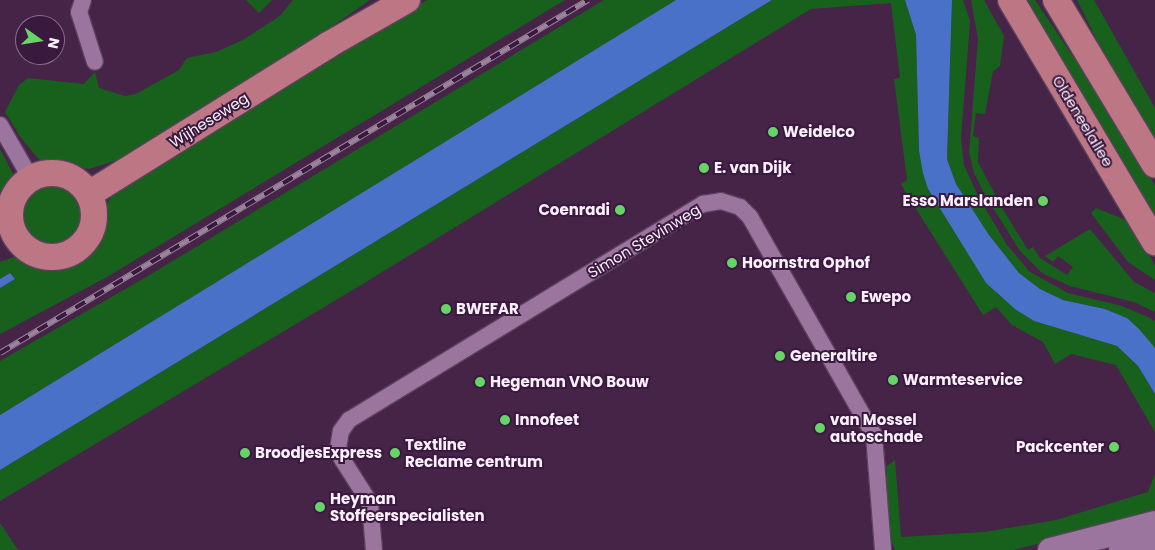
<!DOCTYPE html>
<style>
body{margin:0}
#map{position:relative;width:1155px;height:550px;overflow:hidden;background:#452448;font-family:Poppins,sans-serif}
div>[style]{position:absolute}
.green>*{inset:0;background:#18611c}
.round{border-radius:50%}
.water>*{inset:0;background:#4971c7}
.roads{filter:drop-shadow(1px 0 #5c415f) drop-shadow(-1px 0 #5c415f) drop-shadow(0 1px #5c415f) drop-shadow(0 -1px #5c415f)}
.street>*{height:16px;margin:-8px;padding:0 8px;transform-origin:8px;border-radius:8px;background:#9b759e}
.secondary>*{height:24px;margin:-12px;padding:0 12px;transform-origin:12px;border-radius:12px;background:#9b759e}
.primary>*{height:26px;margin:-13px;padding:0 13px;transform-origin:13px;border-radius:13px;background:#bd7683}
.primary>.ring{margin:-13px;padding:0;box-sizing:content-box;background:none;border:26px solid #bd7683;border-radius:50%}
.rail>*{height:5.5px;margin-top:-2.75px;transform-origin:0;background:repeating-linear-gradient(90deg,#3a193e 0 11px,#9b839d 0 22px);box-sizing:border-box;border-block:1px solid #9b839d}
.dots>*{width:14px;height:14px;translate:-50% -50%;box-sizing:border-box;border:2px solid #3a193e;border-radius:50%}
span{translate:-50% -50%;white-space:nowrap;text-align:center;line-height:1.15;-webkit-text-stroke:4px #3a193e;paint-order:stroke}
.street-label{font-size:15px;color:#fceffc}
.poi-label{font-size:15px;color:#fceffc;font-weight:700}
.left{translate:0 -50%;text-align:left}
.right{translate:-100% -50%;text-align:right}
.north{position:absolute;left:15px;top:15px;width:50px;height:50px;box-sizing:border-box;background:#3a193e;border:1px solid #886f8a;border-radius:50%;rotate:103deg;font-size:14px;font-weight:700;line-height:20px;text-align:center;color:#fceffc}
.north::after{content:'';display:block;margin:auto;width:18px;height:22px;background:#66d467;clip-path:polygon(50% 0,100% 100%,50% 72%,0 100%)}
</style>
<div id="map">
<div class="green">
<div style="clip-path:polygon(246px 0,272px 0,259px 13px)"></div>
<div style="clip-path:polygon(293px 0,370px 0,259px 77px,124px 158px,89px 169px,55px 162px,42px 163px,21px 138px,5px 112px,19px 85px,28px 78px,84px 84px,95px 72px,99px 88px,125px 96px,136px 94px,179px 70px,187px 58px,216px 52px,243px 40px,280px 16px)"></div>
<div style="clip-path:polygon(427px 0,565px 0,107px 277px,0 334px,0 288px,15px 279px,10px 273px,0 279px,0 262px,14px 257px,50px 265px,71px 262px,88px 250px,99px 234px,105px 207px,112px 195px,162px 160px)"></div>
<div style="clip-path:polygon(604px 0,676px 0,0 415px,0 361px,148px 276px)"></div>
<div style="clip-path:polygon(772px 0,905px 0,916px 35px,919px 151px,928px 189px,986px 282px,1001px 297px,1034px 321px,1117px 346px,1138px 366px,1155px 394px,1155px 432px,1116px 365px,1071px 354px,1055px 364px,1043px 342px,1012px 325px,996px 307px,983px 315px,906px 193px,901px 184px,907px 180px,894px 79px,900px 78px,891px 3px,811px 9px,361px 285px,0 501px,0 470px)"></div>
<div style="clip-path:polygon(952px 0,963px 0,970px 21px,961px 139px,964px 165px,979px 198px,1007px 245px,1030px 272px,1068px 293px,1122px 306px,1148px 317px,1155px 321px,1155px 348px,1127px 318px,1105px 309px,1063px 300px,1040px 289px,1019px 273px,989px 235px,956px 184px,947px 159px)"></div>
<div style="clip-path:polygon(971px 0,984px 0,1004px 36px,1000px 66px,993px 71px,985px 114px,976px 113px,973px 136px,979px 138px,978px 162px,1002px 208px,1028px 250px,1033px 247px,1040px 258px,1067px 275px,1073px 267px,1058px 256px,1053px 262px,1045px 256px,1090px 229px,1134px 282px,1155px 293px,1155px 312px,1134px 302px,1070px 286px,1042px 273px,1020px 251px,985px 195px,974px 173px,969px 153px,978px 39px)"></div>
<div style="clip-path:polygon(1020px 0,1035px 0,1113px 116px,1155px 185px,1155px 220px)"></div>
<div style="clip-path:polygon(1077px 0,1094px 0,1155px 108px,1155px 145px,1124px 95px)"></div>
<div style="clip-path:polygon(0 149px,13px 174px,0 221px)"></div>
<div class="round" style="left:24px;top:186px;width:58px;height:58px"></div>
<div style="clip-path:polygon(1096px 208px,1128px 221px,1137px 229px,1155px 266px,1155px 280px,1128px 262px,1091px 213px)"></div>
<div style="clip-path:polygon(895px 460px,901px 537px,984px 532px,1056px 520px,1148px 492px,1155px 474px,1155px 515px,1013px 550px,895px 550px,890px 536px,886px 467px)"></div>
<div style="clip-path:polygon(0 523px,18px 550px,0 550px)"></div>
</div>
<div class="water">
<div style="clip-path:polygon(676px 0,772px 0,0 470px,0 415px)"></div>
<div style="clip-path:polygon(905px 0,952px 0,947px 159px,956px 184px,989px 235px,1019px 273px,1040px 289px,1063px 300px,1105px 309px,1127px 318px,1139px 329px,1155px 348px,1155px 394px,1138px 366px,1117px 346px,1034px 321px,1015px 309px,986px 283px,928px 189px,923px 173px,919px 151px,916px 35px)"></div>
<div style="clip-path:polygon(10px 273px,15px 279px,0 288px,0 279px)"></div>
</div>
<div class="roads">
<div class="street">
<div style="left:83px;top:0;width:13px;rotate:108deg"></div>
<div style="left:79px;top:12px;width:52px;rotate:72.3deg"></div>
<div style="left:0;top:125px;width:62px;rotate:60.1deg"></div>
<div style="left:374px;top:550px;width:47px;rotate:-94.9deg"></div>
<div style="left:370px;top:503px;width:52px;rotate:-122.5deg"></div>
<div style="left:342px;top:459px;width:11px;rotate:-112deg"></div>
<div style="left:338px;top:449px;width:18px;rotate:-81deg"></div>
<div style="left:341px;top:431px;width:14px;rotate:-54deg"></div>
<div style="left:349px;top:420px;width:415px;rotate:-31.4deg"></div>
<div style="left:703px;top:204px;width:18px;rotate:-9deg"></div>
<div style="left:721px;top:201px;width:20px;rotate:18deg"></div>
<div style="left:740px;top:207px;width:14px;rotate:45deg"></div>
<div style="left:750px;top:217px;width:251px;rotate:60.4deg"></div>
<div style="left:874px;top:435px;width:115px;rotate:85.5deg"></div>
</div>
<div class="secondary">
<div style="left:1050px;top:550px;width:108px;rotate:-14.4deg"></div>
<div style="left:1121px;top:550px;width:35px;rotate:-10deg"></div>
</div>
<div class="primary">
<div style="left:1011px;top:0;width:282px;rotate:59.3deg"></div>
<div style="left:1056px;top:0;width:192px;rotate:59deg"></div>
<div class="ring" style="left:10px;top:173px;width:58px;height:58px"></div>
<div style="left:89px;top:194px;width:282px;rotate:-31.9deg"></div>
<div style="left:328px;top:45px;width:91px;rotate:-29.7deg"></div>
</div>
</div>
<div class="rail">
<div style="left:0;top:353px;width:686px;rotate:-30.98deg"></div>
</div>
<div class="dots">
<div style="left:773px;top:132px;background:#66d467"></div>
<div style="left:704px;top:168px;background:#66d467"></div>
<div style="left:1043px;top:201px;background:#66d467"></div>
<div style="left:620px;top:210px;background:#66d467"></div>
<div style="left:732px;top:263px;background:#66d467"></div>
<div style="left:851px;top:297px;background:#66d467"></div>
<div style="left:446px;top:309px;background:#66d467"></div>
<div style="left:780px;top:356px;background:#66d467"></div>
<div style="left:893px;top:380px;background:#66d467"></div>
<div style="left:480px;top:382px;background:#66d467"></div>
<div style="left:505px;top:420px;background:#66d467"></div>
<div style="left:820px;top:428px;background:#66d467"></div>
<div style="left:1114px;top:447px;background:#66d467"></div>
<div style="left:245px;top:453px;background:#66d467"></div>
<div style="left:395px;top:453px;background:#66d467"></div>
<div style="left:320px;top:507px;background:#66d467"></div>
</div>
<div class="street-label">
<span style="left:209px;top:120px;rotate:-32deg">Wijheseweg</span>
<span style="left:1083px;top:121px;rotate:59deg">Oldeneelallee</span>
<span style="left:644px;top:241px;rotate:-31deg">Simon Stevinweg</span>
</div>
<div class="poi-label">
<span class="left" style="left:783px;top:132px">Weidelco</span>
<span class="left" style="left:714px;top:168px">E. van Dijk</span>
<span class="right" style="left:1033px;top:201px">Esso Marslanden</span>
<span class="right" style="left:610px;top:210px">Coenradi</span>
<span class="left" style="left:742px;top:263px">Hoornstra Ophof</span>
<span class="left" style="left:861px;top:297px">Ewepo</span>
<span class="left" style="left:456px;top:309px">BWEFAR</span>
<span class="left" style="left:790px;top:356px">Generaltire</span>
<span class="left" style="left:903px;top:380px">Warmteservice</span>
<span class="left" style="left:490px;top:382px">Hegeman VNO Bouw</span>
<span class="left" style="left:830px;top:428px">van Mossel<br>autoschade</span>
<span class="left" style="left:515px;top:420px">Innofeet</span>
<span class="left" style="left:405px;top:453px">Textline<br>Reclame centrum</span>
<span class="right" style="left:1104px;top:447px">Packcenter</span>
<span class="left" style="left:255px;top:453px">BroodjesExpress</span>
<span class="left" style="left:330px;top:507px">Heyman<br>Stoffeerspecialisten</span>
</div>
<div class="north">N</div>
</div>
